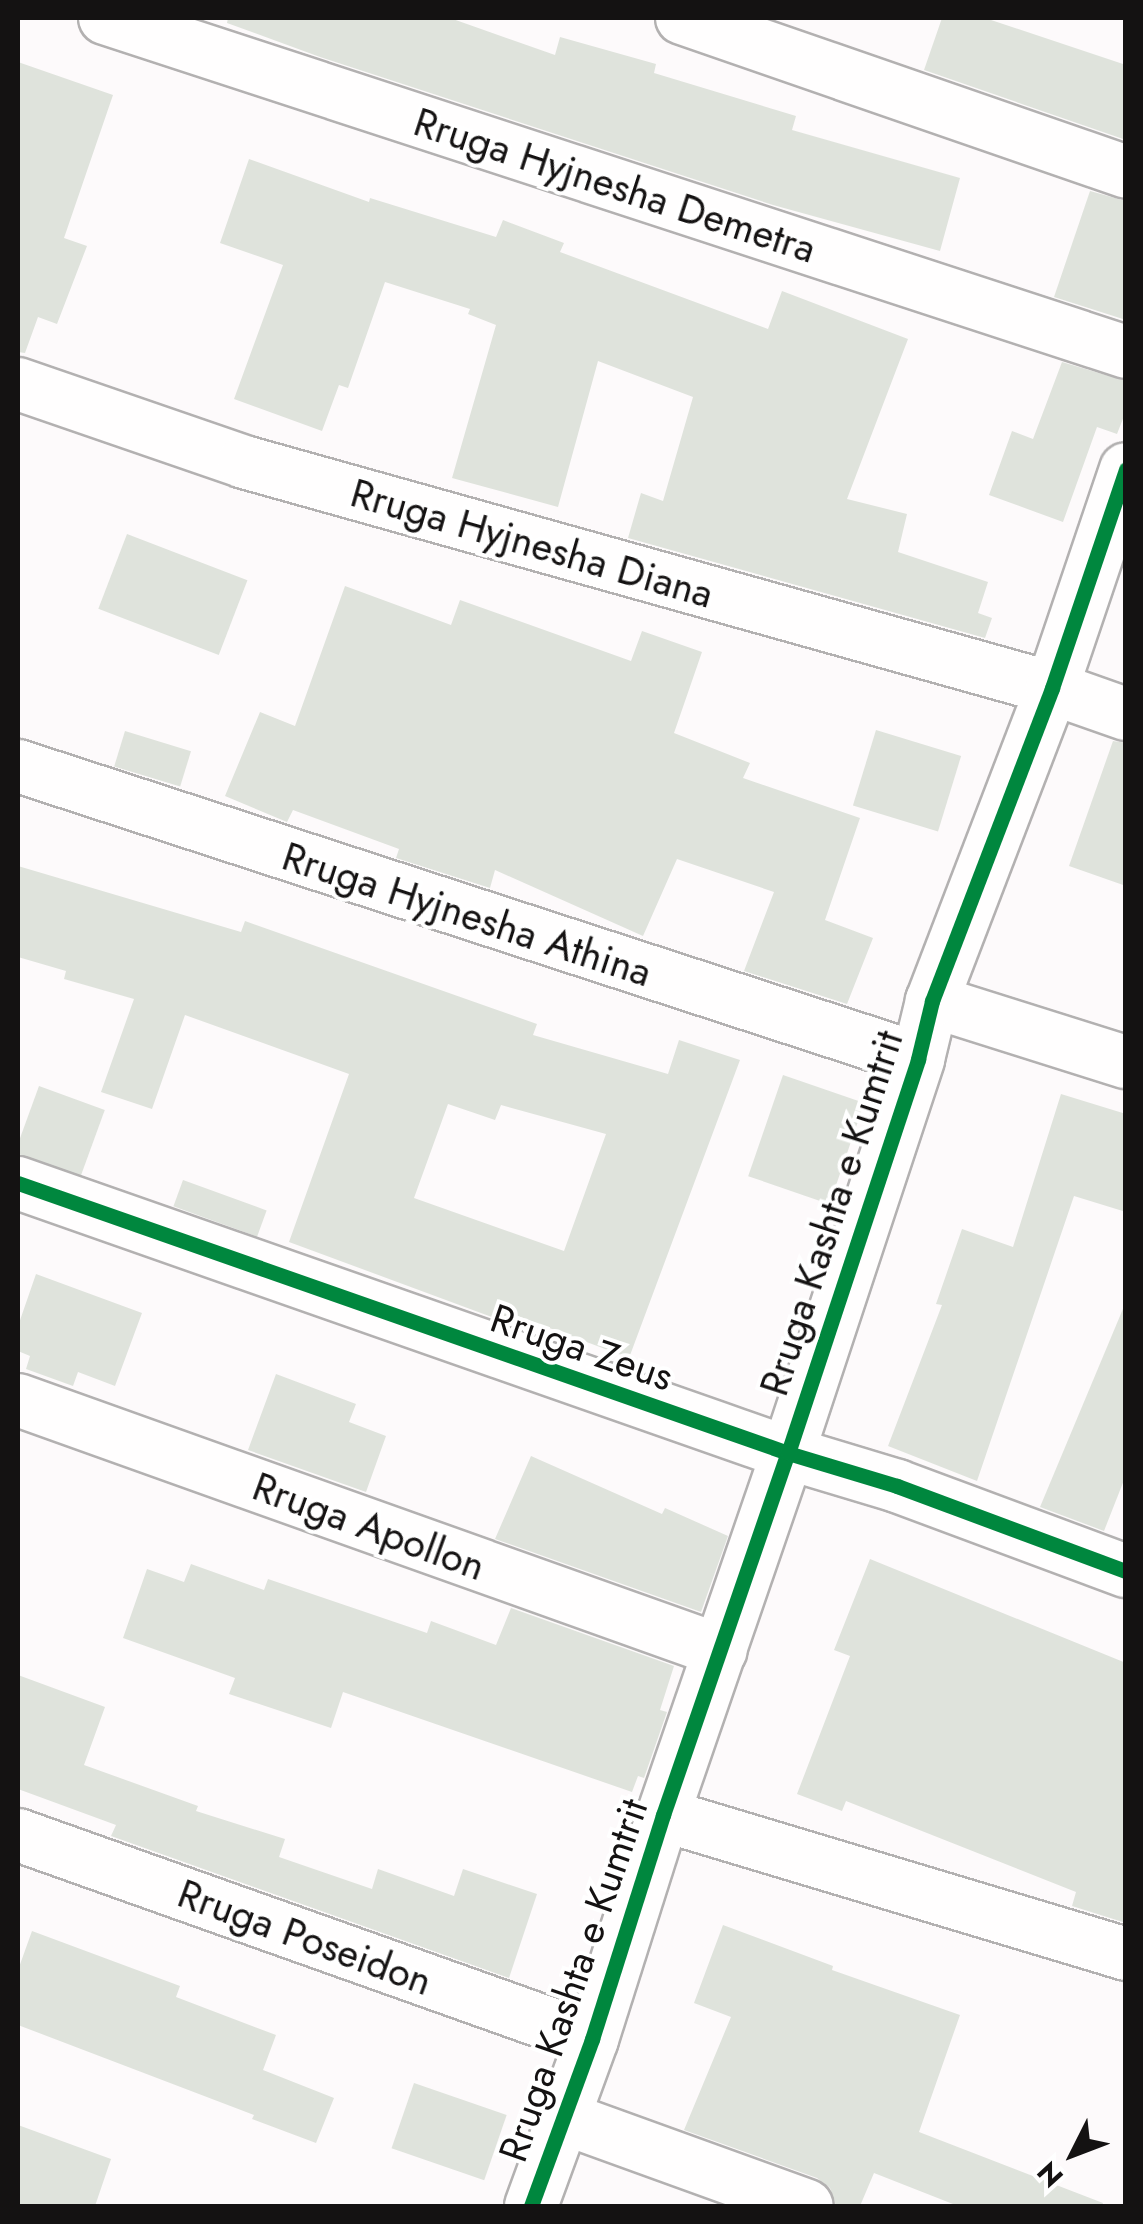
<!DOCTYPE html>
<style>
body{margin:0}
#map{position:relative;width:1143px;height:2224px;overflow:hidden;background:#fdfafb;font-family:Jost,sans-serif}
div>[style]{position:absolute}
.building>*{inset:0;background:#dfe3dc;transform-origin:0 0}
.roads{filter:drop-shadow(2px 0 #b3b1b1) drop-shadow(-2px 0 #b3b1b1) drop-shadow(0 2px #b3b1b1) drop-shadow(0 -2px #b3b1b1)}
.street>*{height:52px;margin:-26px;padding:0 26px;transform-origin:26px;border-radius:26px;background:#fffefe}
.cycleway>*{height:15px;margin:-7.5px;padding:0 7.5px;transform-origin:7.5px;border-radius:7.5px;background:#00873e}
span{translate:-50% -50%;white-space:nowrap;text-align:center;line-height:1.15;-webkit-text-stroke:8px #fff;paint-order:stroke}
.street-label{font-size:40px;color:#141212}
.frame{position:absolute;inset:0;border:20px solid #141212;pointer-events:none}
.north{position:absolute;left:1023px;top:2104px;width:100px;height:100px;-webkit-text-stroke:8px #fff;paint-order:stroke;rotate:228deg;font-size:28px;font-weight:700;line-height:40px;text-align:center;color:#141212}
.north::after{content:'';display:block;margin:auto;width:35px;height:45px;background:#141212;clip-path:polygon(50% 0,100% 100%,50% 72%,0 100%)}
</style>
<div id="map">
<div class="building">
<div style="clip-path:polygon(228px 18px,450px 18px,555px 55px,560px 37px,656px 64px,654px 73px,796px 116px,792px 130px,960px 178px,940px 251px,773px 205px,320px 57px,227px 23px)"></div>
<div style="clip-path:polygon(942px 18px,985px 18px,1126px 65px,1126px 140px,924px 70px)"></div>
<div style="clip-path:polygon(18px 62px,113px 95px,64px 238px,87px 246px,57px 324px,38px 317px,25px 353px,18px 352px)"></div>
<div style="clip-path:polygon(249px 159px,369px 202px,370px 198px,496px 237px,503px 220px,564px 243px,560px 252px,768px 329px,782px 291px,908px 339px,847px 499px,907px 514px,898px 552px,988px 582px,978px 613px,992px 618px,985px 638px,628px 538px,641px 493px,663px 501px,693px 397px,598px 361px,558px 507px,452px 478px,496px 325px,468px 314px,470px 309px,385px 282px,348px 388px,339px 385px,322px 431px,234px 399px,283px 265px,220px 243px)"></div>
<div style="clip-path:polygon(1090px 191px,1126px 201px,1126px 320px,1054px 297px)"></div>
<div style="clip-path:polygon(1062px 362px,1126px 381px,1126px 411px,1117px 434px,1097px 427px,1063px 522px,989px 495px,1012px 431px,1033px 439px)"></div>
<div style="left:127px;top:534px;width:129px;height:80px;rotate:21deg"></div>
<div style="clip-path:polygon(345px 586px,451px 625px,460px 600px,631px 661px,642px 631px,702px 652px,674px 733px,750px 763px,743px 778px,860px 818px,825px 920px,873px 938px,847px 1004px,744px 971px,774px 892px,677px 859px,643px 936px,495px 870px,490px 888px,396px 858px,399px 849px,293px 810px,287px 822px,225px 796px,260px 712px,295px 726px)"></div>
<div style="left:876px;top:730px;width:89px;height:79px;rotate:17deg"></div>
<div style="left:125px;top:731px;width:69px;height:37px;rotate:17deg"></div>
<div style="clip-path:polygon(1113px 741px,1126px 743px,1126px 886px,1069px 866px)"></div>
<div style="clip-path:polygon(evenodd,18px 866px,241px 932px,245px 921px,537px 1024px,533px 1035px,668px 1074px,679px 1040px,740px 1060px,629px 1358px,515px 1315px,511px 1324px,289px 1242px,349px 1074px,185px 1015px,152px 1109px,101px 1092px,134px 999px,64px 979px,66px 971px,18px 957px,18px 866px,448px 1104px,495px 1120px,501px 1105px,606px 1134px,564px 1251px,414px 1198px,448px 1104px)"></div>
<div style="left:783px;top:1075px;width:86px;height:107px;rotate:19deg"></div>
<div style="left:39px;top:1086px;width:70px;height:71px;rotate:20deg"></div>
<div style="clip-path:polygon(1061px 1094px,1126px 1114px,1126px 1212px,1074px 1196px,977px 1481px,888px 1446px,942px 1305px,936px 1304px,962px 1229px,1013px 1247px)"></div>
<div style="left:183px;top:1180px;width:89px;height:28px;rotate:20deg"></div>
<div style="clip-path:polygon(36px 1274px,142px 1313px,115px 1386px,78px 1372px,73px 1386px,26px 1369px,30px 1356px,18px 1351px,18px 1326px)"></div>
<div style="clip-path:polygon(1125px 1304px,1126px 1475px,1104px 1531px,1040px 1507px)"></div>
<div style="clip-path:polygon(276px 1374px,356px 1404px,349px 1422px,386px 1436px,366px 1492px,248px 1450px)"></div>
<div style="clip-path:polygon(531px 1456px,662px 1514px,665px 1508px,728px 1536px,701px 1612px,495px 1539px)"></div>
<div style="clip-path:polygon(870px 1559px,1126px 1663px,1126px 1923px,1072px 1906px,1076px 1892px,846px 1801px,842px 1811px,797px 1794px,850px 1656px,834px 1650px)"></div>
<div style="clip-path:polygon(191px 1564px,264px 1590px,268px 1579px,427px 1633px,431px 1621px,496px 1645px,511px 1608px,674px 1666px,660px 1710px,667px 1712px,644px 1778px,638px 1776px,632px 1792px,343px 1692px,331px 1728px,229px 1694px,235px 1678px,123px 1638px,147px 1569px,184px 1582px)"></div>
<div style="clip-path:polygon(18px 1675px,105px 1707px,84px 1765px,198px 1806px,196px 1811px,285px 1839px,279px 1857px,372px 1889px,378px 1869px,454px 1896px,463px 1869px,537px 1894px,509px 1978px,111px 1836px,116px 1825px,18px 1789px)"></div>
<div style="clip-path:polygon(723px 1925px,833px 1966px,832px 1970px,960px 2015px,919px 2132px,1103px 2203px,1102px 2206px,958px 2206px,874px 2173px,860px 2206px,836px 2206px,830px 2188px,817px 2178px,684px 2130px,731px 2017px,694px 2003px)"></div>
<div style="clip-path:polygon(32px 1931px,180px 1986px,176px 1997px,276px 2035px,263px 2070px,334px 2098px,316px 2143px,252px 2119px,254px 2115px,18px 2025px,18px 1970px)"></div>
<div style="left:414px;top:2083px;width:98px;height:69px;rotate:19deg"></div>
<div style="clip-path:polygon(18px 2125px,111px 2159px,95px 2206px,18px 2206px)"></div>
</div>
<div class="roads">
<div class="street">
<div style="left:105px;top:18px;width:1074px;rotate:18.11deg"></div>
<div style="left:682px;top:18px;width:470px;rotate:19.1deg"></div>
<div style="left:18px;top:384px;width:239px;rotate:19deg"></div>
<div style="left:244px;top:462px;width:839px;rotate:15.63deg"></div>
<div style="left:1052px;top:688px;width:78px;rotate:19.4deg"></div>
<div style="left:18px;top:766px;width:946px;rotate:18.03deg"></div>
<div style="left:932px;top:1001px;width:203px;rotate:17.5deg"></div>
<div style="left:18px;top:1183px;width:816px;rotate:19.32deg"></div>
<div style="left:788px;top:1453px;width:114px;rotate:16.8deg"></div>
<div style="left:897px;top:1486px;width:244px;rotate:20.4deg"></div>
<div style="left:18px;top:1400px;width:746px;rotate:19.65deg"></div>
<div style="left:663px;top:1815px;width:483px;rotate:16.7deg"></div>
<div style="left:18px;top:1835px;width:609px;rotate:19.57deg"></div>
<div style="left:564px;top:2118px;width:258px;rotate:19.9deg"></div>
<div style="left:531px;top:2206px;width:178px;rotate:-69.9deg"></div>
<div style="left:592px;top:2039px;width:235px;rotate:-72.4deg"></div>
<div style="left:663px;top:1815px;width:383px;rotate:-71deg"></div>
<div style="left:788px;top:1453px;width:415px;rotate:-71.7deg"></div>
<div style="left:918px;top:1059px;width:60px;rotate:-76.4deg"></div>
<div style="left:932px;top:1001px;width:335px;rotate:-69deg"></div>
<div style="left:1052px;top:688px;width:231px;rotate:-71.3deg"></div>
</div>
</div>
<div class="cycleway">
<div style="left:18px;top:1183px;width:816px;rotate:19.32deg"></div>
<div style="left:788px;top:1453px;width:114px;rotate:16.8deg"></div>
<div style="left:897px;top:1486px;width:244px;rotate:20.4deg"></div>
<div style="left:531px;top:2206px;width:178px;rotate:-69.9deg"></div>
<div style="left:592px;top:2039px;width:235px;rotate:-72.4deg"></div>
<div style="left:663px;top:1815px;width:383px;rotate:-71deg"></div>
<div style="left:788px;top:1453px;width:415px;rotate:-71.7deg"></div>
<div style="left:918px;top:1059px;width:60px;rotate:-76.4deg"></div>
<div style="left:932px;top:1001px;width:335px;rotate:-69deg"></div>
<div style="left:1052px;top:688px;width:231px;rotate:-71.3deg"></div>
</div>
<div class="street-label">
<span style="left:615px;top:185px;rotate:18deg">Rruga Hyjnesha Demetra</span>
<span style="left:532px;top:543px;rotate:16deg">Rruga Hyjnesha Diana</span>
<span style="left:467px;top:914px;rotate:18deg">Rruga Hyjnesha Athina</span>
<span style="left:831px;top:1213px;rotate:-72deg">Rruga Kashta e Kumtrit</span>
<span style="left:582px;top:1347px;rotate:19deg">Rruga Zeus</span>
<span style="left:369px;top:1526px;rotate:20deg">Rruga Apollon</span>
<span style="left:305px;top:1937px;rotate:20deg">Rruga Poseidon</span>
<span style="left:573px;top:1980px;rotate:-71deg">Rruga Kashta e Kumtrit</span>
</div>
<div class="frame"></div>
<div class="north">N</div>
</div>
